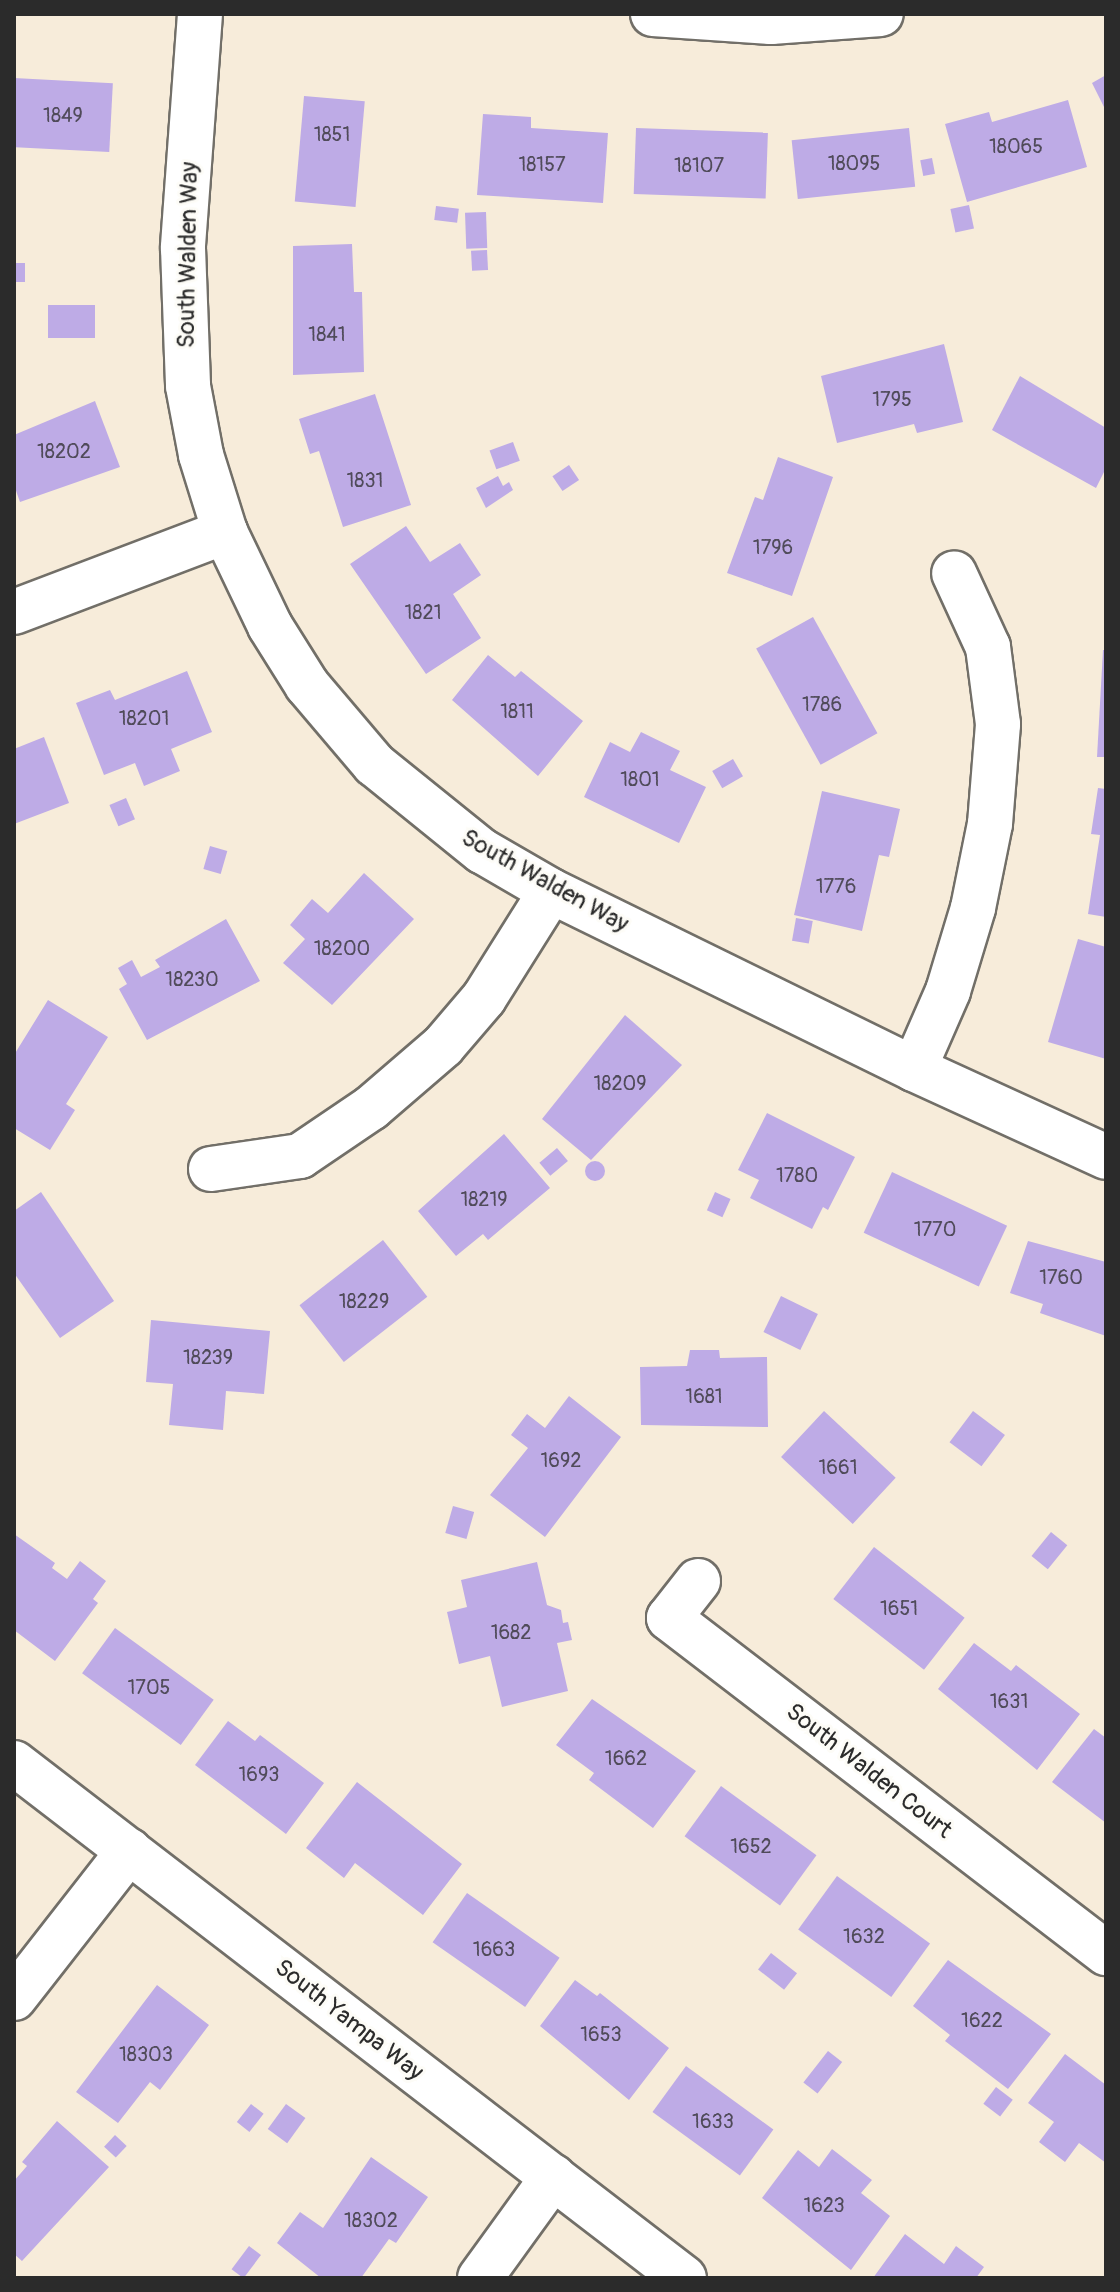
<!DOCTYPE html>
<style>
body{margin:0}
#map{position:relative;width:1120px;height:2292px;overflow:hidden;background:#f7ecda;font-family:Pangolin,sans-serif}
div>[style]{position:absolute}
.building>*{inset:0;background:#beabe6;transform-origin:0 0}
.round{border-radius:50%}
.roads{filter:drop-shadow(2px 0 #726f68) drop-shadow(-2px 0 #726f68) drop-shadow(0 2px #726f68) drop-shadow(0 -2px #726f68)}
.minor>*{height:44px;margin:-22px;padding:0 22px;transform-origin:22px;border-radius:22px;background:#fff}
span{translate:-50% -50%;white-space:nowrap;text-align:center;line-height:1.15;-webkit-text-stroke:6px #fdfcf7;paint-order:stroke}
.number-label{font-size:20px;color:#504b5a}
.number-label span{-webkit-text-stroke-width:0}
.street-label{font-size:24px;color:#2b2b2b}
.frame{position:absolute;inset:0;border:16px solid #2b2b2b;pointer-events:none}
</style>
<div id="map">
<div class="building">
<div style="clip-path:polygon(1106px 75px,1106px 111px,1092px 83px)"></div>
<div style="left:14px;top:78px;width:99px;height:69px;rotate:3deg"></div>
<div style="left:304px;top:96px;width:61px;height:106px;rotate:5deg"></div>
<div style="clip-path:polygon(1068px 100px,1087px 167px,967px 202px,945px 124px,989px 112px,992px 122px)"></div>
<div style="clip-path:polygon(483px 114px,531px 117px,531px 128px,608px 133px,603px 203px,477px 195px)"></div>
<div style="left:636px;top:128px;width:132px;height:66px;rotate:2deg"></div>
<div style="left:909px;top:128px;width:59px;height:118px;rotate:84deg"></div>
<div style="left:932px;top:158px;width:16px;height:12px;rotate:79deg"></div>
<div style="left:969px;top:205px;width:24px;height:19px;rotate:78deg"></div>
<div style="left:436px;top:206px;width:23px;height:14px;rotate:7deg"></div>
<div style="left:486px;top:212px;width:36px;height:21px;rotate:88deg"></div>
<div style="clip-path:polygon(352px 244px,354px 292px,362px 292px,364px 372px,293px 375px,293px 246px)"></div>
<div style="left:487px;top:250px;width:20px;height:16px;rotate:87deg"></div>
<div style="left:25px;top:263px;width:19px;height:11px;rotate:90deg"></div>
<div style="left:48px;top:305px;width:47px;height:33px"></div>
<div style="clip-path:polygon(944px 344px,963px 422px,917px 433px,914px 424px,837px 443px,821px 376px)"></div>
<div style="clip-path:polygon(1020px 376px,1106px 428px,1106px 468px,1096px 488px,992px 430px)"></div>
<div style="clip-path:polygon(375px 394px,411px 505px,343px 527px,319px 451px,310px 454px,299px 419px)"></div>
<div style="clip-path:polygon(95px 401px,120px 467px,20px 502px,14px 485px,14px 435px)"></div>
<div style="left:513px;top:442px;width:20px;height:25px;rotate:70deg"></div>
<div style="clip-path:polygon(778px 457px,833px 477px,792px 596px,727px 573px,755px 497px,763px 500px)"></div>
<div style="left:569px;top:465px;width:18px;height:20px;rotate:56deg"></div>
<div style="clip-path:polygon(498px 476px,503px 486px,509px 482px,513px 490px,486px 508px,476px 488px)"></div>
<div style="clip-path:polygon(406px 526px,430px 562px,460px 543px,481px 575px,453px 594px,481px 638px,426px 674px,350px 564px)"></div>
<div style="left:813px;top:617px;width:133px;height:65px;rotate:61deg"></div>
<div style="clip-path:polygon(1103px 650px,1106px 650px,1106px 757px,1097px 757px)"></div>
<div style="clip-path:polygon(488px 655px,515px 677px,521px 671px,583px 721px,538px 776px,452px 700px)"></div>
<div style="clip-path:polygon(187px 671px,212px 732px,171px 749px,180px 771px,144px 786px,135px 763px,104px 775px,76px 703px,110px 690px,115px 700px)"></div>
<div style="clip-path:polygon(641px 732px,680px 751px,670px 770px,706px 787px,679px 843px,584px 797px,610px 742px,630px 752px)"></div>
<div style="clip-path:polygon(44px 737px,69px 803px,14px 824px,14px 749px)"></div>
<div style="left:733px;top:759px;width:20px;height:24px;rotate:60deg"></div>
<div style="clip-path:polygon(1098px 788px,1106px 789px,1106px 917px,1088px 914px,1100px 835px,1091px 834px)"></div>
<div style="clip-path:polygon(822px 791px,900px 809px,889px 857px,879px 855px,862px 931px,794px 915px)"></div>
<div style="left:126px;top:798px;width:23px;height:18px;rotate:67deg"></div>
<div style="left:210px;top:846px;width:18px;height:24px;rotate:16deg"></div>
<div style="clip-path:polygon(364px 873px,414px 919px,332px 1005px,283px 963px,305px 939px,290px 925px,312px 899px,328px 913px)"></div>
<div style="left:796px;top:918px;width:17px;height:23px;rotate:10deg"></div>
<div style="clip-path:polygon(226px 919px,260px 981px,147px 1040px,119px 989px,127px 984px,118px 968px,132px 960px,141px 977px,160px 967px,155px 960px)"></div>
<div style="clip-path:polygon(1078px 939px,1106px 947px,1106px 1059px,1048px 1042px)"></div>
<div style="clip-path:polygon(48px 1000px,108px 1037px,66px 1104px,75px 1110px,50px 1150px,14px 1128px,14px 1055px)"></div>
<div style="clip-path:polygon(625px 1015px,682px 1065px,591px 1160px,542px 1119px)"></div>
<div style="clip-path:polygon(767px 1113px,855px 1157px,828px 1210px,823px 1207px,812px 1229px,750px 1198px,759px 1180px,738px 1170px)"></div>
<div style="clip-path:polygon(504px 1134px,550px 1188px,488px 1240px,483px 1234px,456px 1256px,418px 1211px)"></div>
<div style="left:557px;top:1148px;width:17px;height:23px;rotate:50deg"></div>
<div class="round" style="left:585px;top:1161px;width:20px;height:20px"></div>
<div style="left:892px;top:1172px;width:127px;height:67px;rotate:25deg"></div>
<div style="clip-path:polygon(41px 1192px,114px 1301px,60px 1338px,14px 1273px,14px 1211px)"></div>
<div style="left:715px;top:1192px;width:17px;height:20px;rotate:24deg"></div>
<div style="left:383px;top:1240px;width:72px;height:106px;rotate:52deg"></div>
<div style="clip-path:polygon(1028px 1241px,1106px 1262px,1106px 1336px,1040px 1313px,1043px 1304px,1010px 1293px)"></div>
<div style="left:781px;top:1296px;width:41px;height:40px;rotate:26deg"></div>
<div style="clip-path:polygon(151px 1320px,270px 1331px,264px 1394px,226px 1391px,223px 1430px,169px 1425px,173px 1384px,146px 1382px)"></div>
<div style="clip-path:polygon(690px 1350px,719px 1350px,720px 1358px,767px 1357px,768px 1427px,641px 1425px,640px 1367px,687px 1366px)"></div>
<div style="clip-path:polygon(569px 1396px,621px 1437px,545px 1537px,490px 1495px,528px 1448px,511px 1435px,527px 1414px,545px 1428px)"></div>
<div style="left:824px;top:1411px;width:98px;height:63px;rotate:43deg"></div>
<div style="left:973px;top:1411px;width:40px;height:39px;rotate:37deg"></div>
<div style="left:453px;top:1506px;width:22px;height:28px;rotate:16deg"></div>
<div style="left:1051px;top:1532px;width:21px;height:31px;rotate:39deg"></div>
<div style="clip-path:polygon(14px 1534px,55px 1563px,52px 1568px,67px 1579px,80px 1561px,106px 1581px,93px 1599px,98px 1603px,55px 1661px,14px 1630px)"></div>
<div style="left:874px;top:1547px;width:115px;height:66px;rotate:38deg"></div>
<div style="clip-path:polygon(537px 1562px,547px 1605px,561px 1610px,563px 1623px,568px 1622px,572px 1640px,557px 1643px,568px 1691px,502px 1707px,490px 1656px,459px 1664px,447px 1612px,467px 1607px,461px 1580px)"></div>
<div style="left:115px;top:1628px;width:122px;height:56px;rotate:36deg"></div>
<div style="clip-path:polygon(974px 1643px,1011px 1671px,1016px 1665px,1080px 1714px,1037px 1770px,938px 1689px)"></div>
<div style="clip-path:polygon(592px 1699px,696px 1771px,653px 1828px,589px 1780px,594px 1773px,556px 1745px)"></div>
<div style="clip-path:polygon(228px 1721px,255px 1741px,260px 1735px,324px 1783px,286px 1834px,195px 1765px)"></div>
<div style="clip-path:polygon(1094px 1729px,1106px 1738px,1106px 1823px,1052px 1782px)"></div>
<div style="clip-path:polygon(357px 1782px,462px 1864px,423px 1915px,355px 1863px,344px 1878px,306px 1848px)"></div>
<div style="left:721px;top:1786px;width:118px;height:62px;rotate:36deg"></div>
<div style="left:837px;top:1876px;width:115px;height:66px;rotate:36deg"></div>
<div style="left:467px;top:1893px;width:113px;height:60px;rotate:35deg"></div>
<div style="left:771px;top:1953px;width:33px;height:21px;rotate:38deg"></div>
<div style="clip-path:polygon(948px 1960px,1051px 2034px,1008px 2089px,945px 2041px,950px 2035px,913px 2006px)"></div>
<div style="clip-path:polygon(575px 1980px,597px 1996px,600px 1993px,669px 2048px,629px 2100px,540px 2026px)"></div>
<div style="clip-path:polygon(157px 1985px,209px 2025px,160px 2090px,150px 2082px,118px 2123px,76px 2092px)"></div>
<div style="left:828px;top:2051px;width:18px;height:40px;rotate:38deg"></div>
<div style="clip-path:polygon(1065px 2054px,1106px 2085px,1106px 2163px,1079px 2143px,1065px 2162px,1039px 2142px,1054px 2122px,1028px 2103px)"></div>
<div style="left:686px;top:2066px;width:108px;height:57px;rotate:36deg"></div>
<div style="left:996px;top:2087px;width:21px;height:21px;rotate:37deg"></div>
<div style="left:251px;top:2104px;width:16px;height:23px;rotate:38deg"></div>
<div style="left:286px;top:2104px;width:24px;height:31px;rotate:36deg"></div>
<div style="clip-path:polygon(57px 2121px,109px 2167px,22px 2261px,14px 2254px,14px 2181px,27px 2166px,22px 2162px)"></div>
<div style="left:115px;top:2135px;width:16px;height:16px;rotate:43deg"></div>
<div style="clip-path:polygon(832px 2149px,872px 2180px,861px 2193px,890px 2216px,851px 2270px,762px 2198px,798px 2150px,819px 2167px)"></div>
<div style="clip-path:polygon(371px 2157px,428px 2197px,396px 2243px,389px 2239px,361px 2278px,321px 2278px,277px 2243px,300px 2212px,323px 2228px)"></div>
<div style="clip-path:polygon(905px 2234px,944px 2264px,956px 2246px,984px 2267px,976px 2278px,873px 2278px)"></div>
<div style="left:249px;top:2246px;width:15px;height:29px;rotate:37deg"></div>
</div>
<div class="roads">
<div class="minor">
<div style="left:200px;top:14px;width:235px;rotate:94.2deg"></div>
<div style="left:183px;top:248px;width:138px;rotate:87.9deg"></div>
<div style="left:188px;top:386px;width:70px;rotate:79.3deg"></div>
<div style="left:201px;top:455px;width:81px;rotate:72.7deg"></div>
<div style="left:225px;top:532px;width:104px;rotate:64.4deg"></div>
<div style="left:270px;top:626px;width:70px;rotate:57.9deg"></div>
<div style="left:307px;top:685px;width:104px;rotate:49.7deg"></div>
<div style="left:374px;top:764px;width:139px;rotate:38.9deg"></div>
<div style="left:482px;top:851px;width:80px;rotate:30.1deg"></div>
<div style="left:551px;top:891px;width:404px;rotate:26.1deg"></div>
<div style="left:914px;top:1069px;width:211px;rotate:24.6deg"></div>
<div style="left:653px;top:14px;width:118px;rotate:3.9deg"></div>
<div style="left:771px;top:22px;width:110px;rotate:-4.2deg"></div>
<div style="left:14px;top:612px;width:226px;rotate:-20.8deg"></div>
<div style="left:914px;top:1069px;width:85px;rotate:-66.4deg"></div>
<div style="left:948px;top:991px;width:87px;rotate:-73.2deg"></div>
<div style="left:973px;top:908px;width:86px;rotate:-78.6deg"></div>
<div style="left:990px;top:824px;width:100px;rotate:-85.4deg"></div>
<div style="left:998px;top:724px;width:78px;rotate:-97.4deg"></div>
<div style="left:988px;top:647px;width:81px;rotate:-114.7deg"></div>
<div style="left:211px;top:1169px;width:90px;rotate:-8.3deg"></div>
<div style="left:300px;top:1156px;width:86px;rotate:-34.1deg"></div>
<div style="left:371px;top:1108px;width:95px;rotate:-40.7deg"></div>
<div style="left:443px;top:1046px;width:63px;rotate:-49.5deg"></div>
<div style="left:484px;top:998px;width:126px;rotate:-57.9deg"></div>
<div style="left:698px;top:1581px;width:47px;rotate:128.1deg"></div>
<div style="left:669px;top:1618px;width:551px;rotate:37.47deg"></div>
<div style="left:14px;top:1763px;width:845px;rotate:37.55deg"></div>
<div style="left:14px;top:1998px;width:187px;rotate:-52deg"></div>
<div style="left:480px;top:2278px;width:125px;rotate:-54.1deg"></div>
</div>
</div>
<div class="number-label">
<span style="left:63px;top:115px">1849</span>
<span style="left:332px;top:134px">1851</span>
<span style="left:1016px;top:146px">18065</span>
<span style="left:854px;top:163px">18095</span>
<span style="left:542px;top:164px">18157</span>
<span style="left:699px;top:165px">18107</span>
<span style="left:327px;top:334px">1841</span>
<span style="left:892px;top:399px">1795</span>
<span style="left:64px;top:451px">18202</span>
<span style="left:365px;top:480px">1831</span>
<span style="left:773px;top:547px">1796</span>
<span style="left:423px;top:612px">1821</span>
<span style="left:822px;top:704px">1786</span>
<span style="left:517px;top:711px">1811</span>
<span style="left:144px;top:718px">18201</span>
<span style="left:640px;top:779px">1801</span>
<span style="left:836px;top:886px">1776</span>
<span style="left:342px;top:948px">18200</span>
<span style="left:192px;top:979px">18230</span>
<span style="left:620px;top:1083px">18209</span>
<span style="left:797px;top:1175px">1780</span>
<span style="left:484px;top:1199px">18219</span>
<span style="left:935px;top:1229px">1770</span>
<span style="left:1061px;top:1277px">1760</span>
<span style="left:364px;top:1301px">18229</span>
<span style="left:208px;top:1357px">18239</span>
<span style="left:704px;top:1396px">1681</span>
<span style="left:561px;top:1460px">1692</span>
<span style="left:838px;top:1467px">1661</span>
<span style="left:899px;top:1608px">1651</span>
<span style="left:511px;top:1632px">1682</span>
<span style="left:149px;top:1687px">1705</span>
<span style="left:1009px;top:1701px">1631</span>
<span style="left:626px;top:1758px">1662</span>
<span style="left:259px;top:1774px">1693</span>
<span style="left:751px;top:1846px">1652</span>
<span style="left:864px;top:1936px">1632</span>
<span style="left:494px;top:1949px">1663</span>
<span style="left:982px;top:2020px">1622</span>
<span style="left:601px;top:2034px">1653</span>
<span style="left:146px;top:2054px">18303</span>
<span style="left:713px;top:2121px">1633</span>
<span style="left:824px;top:2205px">1623</span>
<span style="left:371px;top:2220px">18302</span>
</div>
<div class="street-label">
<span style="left:188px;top:255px;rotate:-89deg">South Walden Way</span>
<span style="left:545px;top:881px;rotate:29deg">South Walden Way</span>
<span style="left:869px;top:1771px;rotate:38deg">South Walden Court</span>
<span style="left:349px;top:2020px;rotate:38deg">South Yampa Way</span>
</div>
<div class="frame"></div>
</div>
